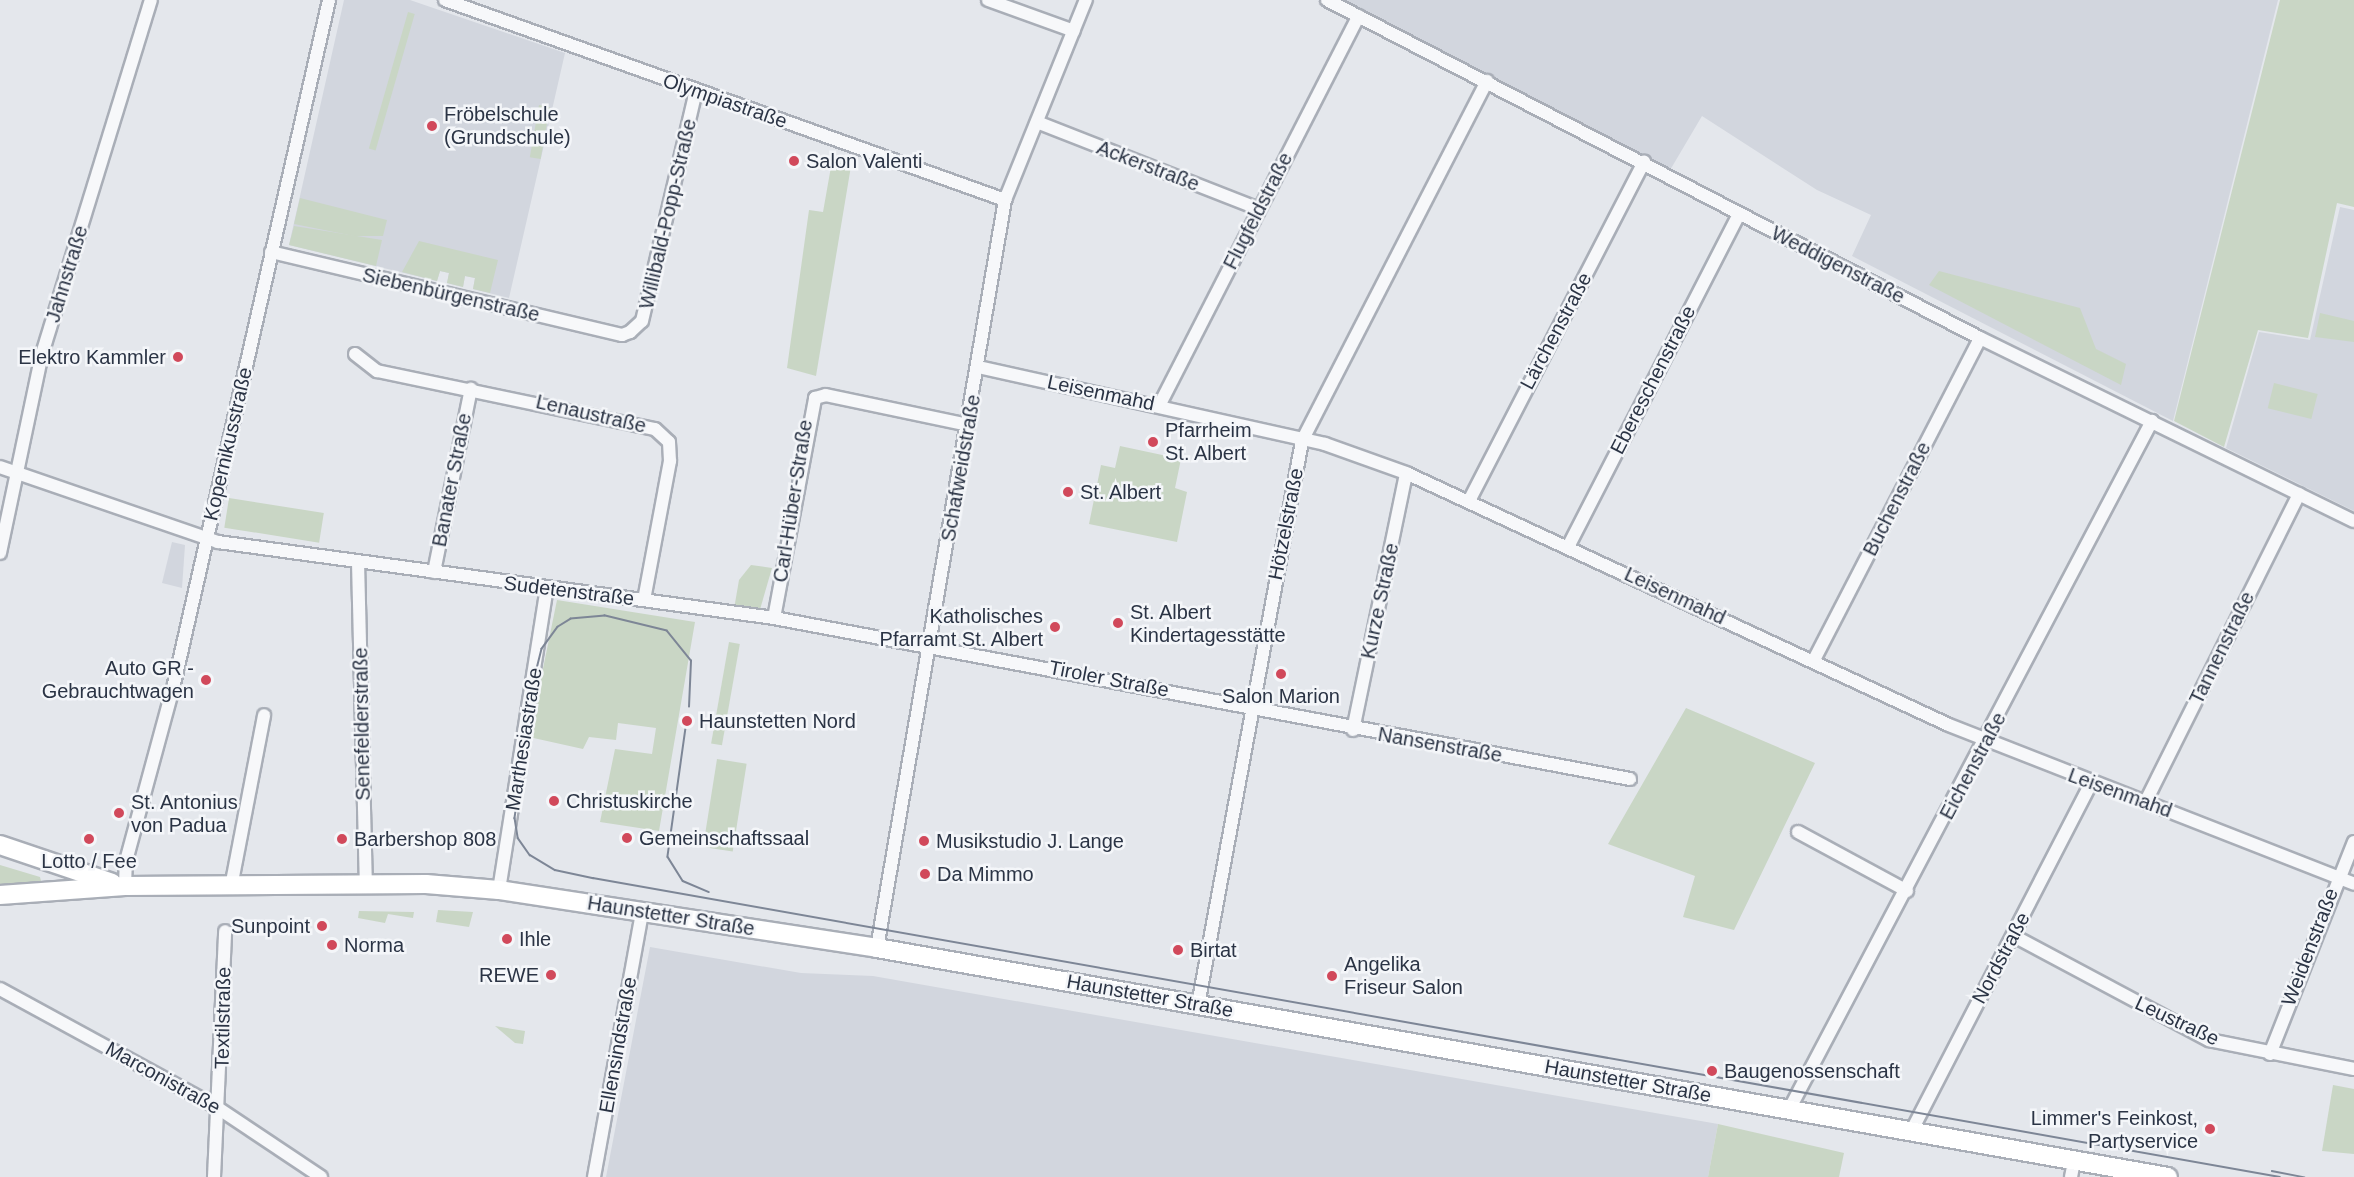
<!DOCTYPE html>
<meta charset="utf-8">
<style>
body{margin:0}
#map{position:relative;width:2354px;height:1177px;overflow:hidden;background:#e4e7ec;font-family:Helvetica,sans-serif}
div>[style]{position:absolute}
.built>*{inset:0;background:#d2d6de}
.green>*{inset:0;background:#c9d6c5;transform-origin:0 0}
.roads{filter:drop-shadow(2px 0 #a9aeb7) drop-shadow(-2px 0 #a9aeb7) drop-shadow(0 2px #a9aeb7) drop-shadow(0 -2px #a9aeb7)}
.street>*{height:12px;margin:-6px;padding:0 6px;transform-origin:6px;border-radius:6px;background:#f7f8fa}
.secondary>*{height:18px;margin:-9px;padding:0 9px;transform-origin:9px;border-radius:9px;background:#fff}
.tram>*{height:1.5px;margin:-0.75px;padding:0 0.75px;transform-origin:0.75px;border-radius:0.75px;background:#7d8696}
.dots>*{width:16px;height:16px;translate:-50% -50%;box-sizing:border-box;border:3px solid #f4f6f9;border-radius:50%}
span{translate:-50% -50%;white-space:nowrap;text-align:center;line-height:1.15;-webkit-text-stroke:5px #f4f6f9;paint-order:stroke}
.street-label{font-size:20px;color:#2b3445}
.poi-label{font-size:20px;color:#2b3445}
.left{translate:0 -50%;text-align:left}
.right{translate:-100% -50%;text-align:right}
</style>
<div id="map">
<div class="built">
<div style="clip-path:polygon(344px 0,410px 0,565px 53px,509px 298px,473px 289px,475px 278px,465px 276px,463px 287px,447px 283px,449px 273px,440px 271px,437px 281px,289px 245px)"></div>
<div style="clip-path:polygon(1327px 0,2278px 0,2173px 421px,1852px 256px,1871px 215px,1817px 190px,1702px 116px,1663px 182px)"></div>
<div style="clip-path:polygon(2340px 207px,2354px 210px,2354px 511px,2226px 448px,2259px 332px,2310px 340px)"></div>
<div style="clip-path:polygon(172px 542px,185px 545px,182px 588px,162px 583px)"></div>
<div style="clip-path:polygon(650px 947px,801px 973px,873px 976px,1718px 1124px,1708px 1177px,606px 1177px)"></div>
</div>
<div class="green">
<div style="clip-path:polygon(2280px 0,2354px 0,2354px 207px,2337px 203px,2308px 338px,2258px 330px,2224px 447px,2174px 421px)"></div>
<div style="left:408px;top:12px;width:7px;height:142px;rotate:16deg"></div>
<div style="left:539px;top:105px;width:11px;height:53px;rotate:10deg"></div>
<div style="clip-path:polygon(832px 161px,851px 166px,816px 376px,787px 368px,809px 210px,823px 212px)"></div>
<div style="clip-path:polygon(300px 198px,387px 220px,383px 236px,354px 236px,294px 224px)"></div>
<div style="clip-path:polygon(294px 226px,382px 240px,376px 266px,289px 245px)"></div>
<div style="clip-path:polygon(419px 241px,498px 260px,490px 293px,473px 289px,475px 278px,465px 276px,463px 287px,447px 283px,449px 273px,440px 271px,437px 281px,402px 272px)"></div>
<div style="clip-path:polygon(1939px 271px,2080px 308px,2096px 349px,2126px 364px,2121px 385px,1929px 285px)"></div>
<div style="clip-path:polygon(2320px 313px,2354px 321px,2354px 342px,2315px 337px)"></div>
<div style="left:2274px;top:383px;width:45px;height:26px;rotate:14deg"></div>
<div style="clip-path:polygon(1120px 446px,1181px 459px,1175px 488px,1187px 492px,1177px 542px,1089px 524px,1101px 465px,1115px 468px)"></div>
<div style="left:229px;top:498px;width:96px;height:30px;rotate:9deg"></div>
<div style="clip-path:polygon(751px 565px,772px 568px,759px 613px,734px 609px,739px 580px)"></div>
<div style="clip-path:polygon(557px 600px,695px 622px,659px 831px,600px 822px,615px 749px,652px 754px,656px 728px,618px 723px,616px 740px,589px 737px,583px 749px,529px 737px)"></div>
<div style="left:729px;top:642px;width:11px;height:103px;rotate:10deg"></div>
<div style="clip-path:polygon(1686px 708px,1815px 763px,1734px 930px,1683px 917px,1695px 876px,1608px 844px)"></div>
<div style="left:717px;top:759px;width:30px;height:89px;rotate:9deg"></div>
<div style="clip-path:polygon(0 865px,40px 877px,41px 881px,0 885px)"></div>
<div style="clip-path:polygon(438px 910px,473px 912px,469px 927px,436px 922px)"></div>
<div style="clip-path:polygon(359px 911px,414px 912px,413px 918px,388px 914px,385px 923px,358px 918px)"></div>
<div style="clip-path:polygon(495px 1026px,525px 1031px,523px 1044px,515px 1043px)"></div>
<div style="clip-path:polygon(2333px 1085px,2354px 1089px,2354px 1154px,2322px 1151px)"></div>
<div style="clip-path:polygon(1718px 1124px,1844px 1153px,1839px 1177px,1708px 1177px)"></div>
</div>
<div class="roads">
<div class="street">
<div style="left:445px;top:0;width:595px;rotate:19.65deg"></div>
<div style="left:988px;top:0;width:91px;rotate:19.8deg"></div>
<div style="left:1327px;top:0;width:735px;rotate:27.37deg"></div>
<div style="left:1980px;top:338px;width:416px;rotate:26.1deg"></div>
<div style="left:1037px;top:122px;width:238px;rotate:21.4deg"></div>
<div style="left:271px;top:252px;width:361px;rotate:13.3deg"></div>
<div style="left:622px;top:335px;width:9px;rotate:-21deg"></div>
<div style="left:630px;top:332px;width:16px;rotate:-43deg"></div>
<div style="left:642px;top:321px;width:236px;rotate:-76.8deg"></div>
<div style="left:355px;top:354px;width:28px;rotate:38deg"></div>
<div style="left:377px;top:371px;width:284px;rotate:11.8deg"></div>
<div style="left:655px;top:429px;width:19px;rotate:43deg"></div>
<div style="left:669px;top:442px;width:19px;rotate:87deg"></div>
<div style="left:670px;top:461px;width:141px;rotate:100.6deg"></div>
<div style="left:978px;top:367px;width:355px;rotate:12.5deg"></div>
<div style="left:1325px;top:444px;width:86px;rotate:19.7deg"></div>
<div style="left:1406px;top:473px;width:599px;rotate:24.9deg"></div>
<div style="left:1949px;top:725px;width:435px;rotate:21.4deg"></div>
<div style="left:1159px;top:406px;width:438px;rotate:-62.9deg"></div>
<div style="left:0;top:467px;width:231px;rotate:19deg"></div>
<div style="left:218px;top:542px;width:561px;rotate:7.78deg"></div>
<div style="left:774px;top:618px;width:871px;rotate:10.65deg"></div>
<div style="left:1469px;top:501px;width:382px;rotate:-62.7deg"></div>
<div style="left:1568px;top:547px;width:374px;rotate:-62.8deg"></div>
<div style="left:0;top:553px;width:203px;rotate:-78.1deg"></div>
<div style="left:42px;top:354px;width:370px;rotate:-72.9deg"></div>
<div style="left:358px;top:562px;width:323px;rotate:88.6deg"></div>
<div style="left:434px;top:572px;width:187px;rotate:-78.6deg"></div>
<div style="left:774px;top:618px;width:224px;rotate:-79.4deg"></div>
<div style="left:815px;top:398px;width:11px;rotate:-15deg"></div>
<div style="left:826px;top:395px;width:145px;rotate:11.9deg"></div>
<div style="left:1814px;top:660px;width:362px;rotate:-62.7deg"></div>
<div style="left:1353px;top:730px;width:262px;rotate:-78.3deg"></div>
<div style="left:2146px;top:801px;width:343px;rotate:-63.5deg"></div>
<div style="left:1798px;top:832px;width:124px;rotate:28.4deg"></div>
<div style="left:125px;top:886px;width:25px;rotate:-88deg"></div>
<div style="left:126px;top:861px;width:183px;rotate:-74.8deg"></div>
<div style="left:174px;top:684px;width:701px;rotate:-77.23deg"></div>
<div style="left:231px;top:887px;width:175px;rotate:-79.1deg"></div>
<div style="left:499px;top:890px;width:306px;rotate:-81deg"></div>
<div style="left:2014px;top:936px;width:221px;rotate:28.1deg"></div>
<div style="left:2209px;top:1040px;width:148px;rotate:11.3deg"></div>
<div style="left:877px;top:948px;width:759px;rotate:-80.29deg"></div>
<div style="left:1005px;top:200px;width:216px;rotate:-68deg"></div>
<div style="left:0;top:989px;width:248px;rotate:28.6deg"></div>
<div style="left:218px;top:1108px;width:124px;rotate:33.8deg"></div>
<div style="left:1198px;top:1005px;width:574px;rotate:-79.55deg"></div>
<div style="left:1302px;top:441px;width:405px;rotate:-62.8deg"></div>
<div style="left:2270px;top:1054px;width:228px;rotate:-68.4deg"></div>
<div style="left:1789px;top:1110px;width:779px;rotate:-62.22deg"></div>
<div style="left:1911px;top:1132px;width:392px;rotate:-62.7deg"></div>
<div style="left:214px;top:1177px;width:246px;rotate:-87.4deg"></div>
<div style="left:594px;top:1177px;width:269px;rotate:-79.7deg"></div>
<div style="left:2071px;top:1177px;width:16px;rotate:-79deg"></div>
</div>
<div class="secondary">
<div style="left:0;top:845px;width:118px;rotate:18.7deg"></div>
<div style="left:0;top:895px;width:125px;rotate:-4.1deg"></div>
<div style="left:125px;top:886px;width:301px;rotate:-0.4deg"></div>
<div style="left:426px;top:884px;width:73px;rotate:4.7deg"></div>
<div style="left:499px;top:890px;width:382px;rotate:8.7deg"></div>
<div style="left:877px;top:948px;width:1311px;rotate:10.06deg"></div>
</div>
</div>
<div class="tram">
<div style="left:689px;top:707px;width:46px;rotate:-87.5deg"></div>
<div style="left:691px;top:661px;width:38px;rotate:-129deg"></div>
<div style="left:667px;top:631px;width:64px;rotate:-166.4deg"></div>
<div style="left:605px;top:616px;width:34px;rotate:175deg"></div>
<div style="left:571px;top:619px;width:15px;rotate:148deg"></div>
<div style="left:558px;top:627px;width:27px;rotate:126deg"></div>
<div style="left:542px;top:649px;width:21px;rotate:104deg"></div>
<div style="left:537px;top:669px;width:151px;rotate:98.4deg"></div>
<div style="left:515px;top:818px;width:20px;rotate:81deg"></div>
<div style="left:518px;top:838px;width:21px;rotate:55deg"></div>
<div style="left:530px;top:855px;width:29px;rotate:31deg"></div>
<div style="left:555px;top:870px;width:39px;rotate:12deg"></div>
<div style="left:593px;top:878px;width:1713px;rotate:10.05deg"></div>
<div style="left:687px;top:721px;width:137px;rotate:98deg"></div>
<div style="left:668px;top:857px;width:28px;rotate:58deg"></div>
<div style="left:683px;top:881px;width:28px;rotate:23deg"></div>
<div style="left:2272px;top:1171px;width:33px;rotate:11deg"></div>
</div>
<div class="dots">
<div style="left:432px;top:126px;background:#d1495b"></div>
<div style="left:794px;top:161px;background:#d1495b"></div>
<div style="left:178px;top:357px;background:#d1495b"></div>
<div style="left:1153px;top:442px;background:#d1495b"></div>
<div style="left:1068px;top:492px;background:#d1495b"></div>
<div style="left:1118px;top:623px;background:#d1495b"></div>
<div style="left:1055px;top:627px;background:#d1495b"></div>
<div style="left:1281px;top:674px;background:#d1495b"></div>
<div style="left:206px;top:680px;background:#d1495b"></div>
<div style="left:687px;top:721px;background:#d1495b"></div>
<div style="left:554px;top:801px;background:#d1495b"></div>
<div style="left:119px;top:813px;background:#d1495b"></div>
<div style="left:627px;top:838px;background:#d1495b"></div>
<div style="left:89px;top:839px;background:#d1495b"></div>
<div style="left:342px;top:839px;background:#d1495b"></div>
<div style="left:924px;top:841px;background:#d1495b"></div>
<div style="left:925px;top:874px;background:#d1495b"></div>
<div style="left:322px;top:926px;background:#d1495b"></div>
<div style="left:507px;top:939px;background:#d1495b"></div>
<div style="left:332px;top:945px;background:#d1495b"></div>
<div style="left:1178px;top:950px;background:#d1495b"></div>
<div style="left:551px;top:975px;background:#d1495b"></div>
<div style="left:1332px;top:976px;background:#d1495b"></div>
<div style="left:1712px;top:1071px;background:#d1495b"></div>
<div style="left:2210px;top:1129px;background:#d1495b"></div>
</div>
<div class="street-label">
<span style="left:725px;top:101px;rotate:19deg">Olympiastraße</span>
<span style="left:1148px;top:166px;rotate:21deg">Ackerstraße</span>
<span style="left:1258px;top:211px;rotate:-63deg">Flugfeldstraße</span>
<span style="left:668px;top:214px;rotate:-77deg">Willibald-Popp-Straße</span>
<span style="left:1838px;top:265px;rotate:27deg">Weddigenstraße</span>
<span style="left:67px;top:274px;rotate:-73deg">Jahnstraße</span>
<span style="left:451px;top:295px;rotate:13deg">Siebenbürgenstraße</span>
<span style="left:1556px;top:331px;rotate:-62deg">Lärchenstraße</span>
<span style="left:1653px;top:380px;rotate:-63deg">Ebereschenstraße</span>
<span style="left:1101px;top:393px;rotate:12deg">Leisenmahd</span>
<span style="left:591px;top:414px;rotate:13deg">Lenaustraße</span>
<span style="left:228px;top:444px;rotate:-77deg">Kopernikusstraße</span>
<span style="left:961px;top:468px;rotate:-80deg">Schafweidstraße</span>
<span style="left:452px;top:480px;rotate:-79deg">Banater Straße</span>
<span style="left:1897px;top:499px;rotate:-63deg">Buchenstraße</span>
<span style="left:793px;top:501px;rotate:-81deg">Carl-Hüber-Straße</span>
<span style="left:1286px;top:524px;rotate:-79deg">Hötzelstraße</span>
<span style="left:569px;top:591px;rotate:7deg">Sudetenstraße</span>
<span style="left:1675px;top:596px;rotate:25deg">Leisenmahd</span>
<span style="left:1380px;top:601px;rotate:-78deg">Kurze Straße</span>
<span style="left:2222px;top:648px;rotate:-64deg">Tannenstraße</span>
<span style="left:1109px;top:679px;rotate:11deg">Tiroler Straße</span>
<span style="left:362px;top:724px;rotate:-91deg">Senefelderstraße</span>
<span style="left:524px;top:739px;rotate:-81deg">Marthesiastraße</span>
<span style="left:1440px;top:745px;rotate:10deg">Nansenstraße</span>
<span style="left:1973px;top:766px;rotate:-62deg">Eichenstraße</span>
<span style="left:2120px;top:793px;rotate:20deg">Leisenmahd</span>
<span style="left:671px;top:916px;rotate:9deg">Haunstetter Straße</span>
<span style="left:2310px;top:947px;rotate:-69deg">Weidenstraße</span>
<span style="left:2001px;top:958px;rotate:-62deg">Nordstraße</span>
<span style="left:1150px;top:996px;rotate:10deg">Haunstetter Straße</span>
<span style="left:223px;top:1018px;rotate:-89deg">Textilstraße</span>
<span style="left:2177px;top:1021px;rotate:25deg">Leustraße</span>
<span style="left:618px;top:1045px;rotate:-80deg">Ellensindstraße</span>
<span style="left:163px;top:1078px;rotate:29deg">Marconistraße</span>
<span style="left:1628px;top:1081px;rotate:10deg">Haunstetter Straße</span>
</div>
<div class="poi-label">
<span class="left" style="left:444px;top:126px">Fröbelschule<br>(Grundschule)</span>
<span class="left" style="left:806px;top:161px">Salon Valenti</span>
<span class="right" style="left:166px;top:357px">Elektro Kammler</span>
<span class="left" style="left:1165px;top:442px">Pfarrheim<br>St. Albert</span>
<span class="left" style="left:1080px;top:492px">St. Albert</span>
<span class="left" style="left:1130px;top:624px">St. Albert<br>Kindertagesstätte</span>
<span class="right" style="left:1043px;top:628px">Katholisches<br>Pfarramt St. Albert</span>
<span class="right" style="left:194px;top:680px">Auto GR -<br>Gebrauchtwagen</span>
<span style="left:1281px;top:696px">Salon Marion</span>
<span class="left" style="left:699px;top:721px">Haunstetten Nord</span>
<span class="left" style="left:566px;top:801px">Christuskirche</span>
<span class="left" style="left:131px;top:814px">St. Antonius<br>von Padua</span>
<span class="left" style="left:639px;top:838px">Gemeinschaftssaal</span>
<span class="left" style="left:354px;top:839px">Barbershop 808</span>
<span class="left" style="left:936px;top:841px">Musikstudio J. Lange</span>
<span style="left:89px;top:861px">Lotto / Fee</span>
<span class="left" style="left:937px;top:874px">Da Mimmo</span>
<span class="right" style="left:310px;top:926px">Sunpoint</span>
<span class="left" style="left:519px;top:939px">Ihle</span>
<span class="left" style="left:344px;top:945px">Norma</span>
<span class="left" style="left:1190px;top:950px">Birtat</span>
<span class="left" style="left:1344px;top:976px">Angelika<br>Friseur Salon</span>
<span class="right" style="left:539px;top:975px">REWE</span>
<span class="left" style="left:1724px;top:1071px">Baugenossenschaft</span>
<span class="right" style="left:2198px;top:1130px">Limmer's Feinkost,<br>Partyservice</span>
</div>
</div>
